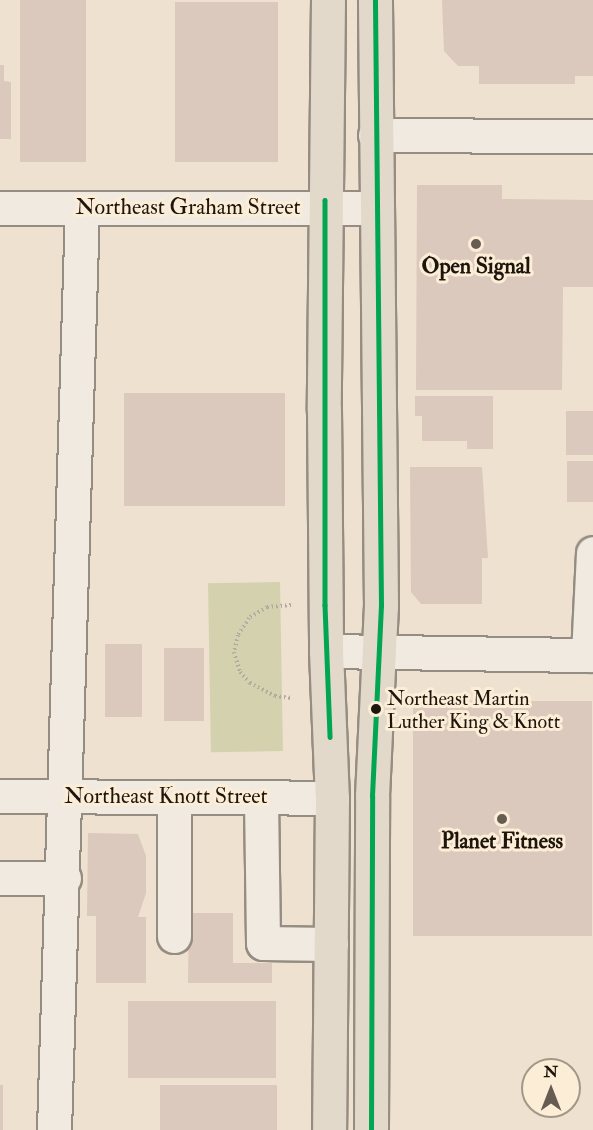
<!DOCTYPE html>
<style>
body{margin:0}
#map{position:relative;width:593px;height:1130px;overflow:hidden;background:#eee1cf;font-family:"IM FELL Double Pica",serif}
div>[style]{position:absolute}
.green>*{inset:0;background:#d4d1ae;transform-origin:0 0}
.building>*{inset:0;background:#dac9bc;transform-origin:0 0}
.path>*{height:4px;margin-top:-2px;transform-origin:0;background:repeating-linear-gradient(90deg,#b2aaa1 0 1.5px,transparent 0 4.5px)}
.roads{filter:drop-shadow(2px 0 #958d82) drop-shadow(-2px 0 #958d82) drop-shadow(0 2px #958d82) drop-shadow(0 -2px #958d82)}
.minor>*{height:33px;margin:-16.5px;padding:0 16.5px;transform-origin:16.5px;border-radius:16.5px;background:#f0eae0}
.major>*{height:33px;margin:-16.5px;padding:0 16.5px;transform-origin:16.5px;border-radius:16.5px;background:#e3d9cb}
.bus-1>*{height:4.5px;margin:-2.25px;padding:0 2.25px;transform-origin:2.25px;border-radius:2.25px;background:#00a651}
.dots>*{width:16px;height:16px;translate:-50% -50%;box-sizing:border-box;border:3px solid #fcedd7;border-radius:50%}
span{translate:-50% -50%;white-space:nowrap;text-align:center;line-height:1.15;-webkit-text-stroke:6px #fcedd7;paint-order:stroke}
.bus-label{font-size:20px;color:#1e150d}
.left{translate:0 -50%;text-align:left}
.street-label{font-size:22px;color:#1e150d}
.poi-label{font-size:22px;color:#1e150d;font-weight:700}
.north{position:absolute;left:521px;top:1058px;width:60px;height:60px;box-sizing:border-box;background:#fcedd7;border:2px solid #a39786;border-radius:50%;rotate:0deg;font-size:16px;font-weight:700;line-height:24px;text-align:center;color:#1e150d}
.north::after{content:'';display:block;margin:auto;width:21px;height:27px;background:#675c51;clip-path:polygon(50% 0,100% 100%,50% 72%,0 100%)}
</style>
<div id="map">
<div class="green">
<div style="left:280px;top:582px;width:169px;height:72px;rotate:89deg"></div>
</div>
<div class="building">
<div style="left:20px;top:0;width:66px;height:162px"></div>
<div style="clip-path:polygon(442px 0,593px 0,593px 76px,575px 76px,575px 84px,479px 84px,479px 66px,458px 66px,444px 51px)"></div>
<div style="left:175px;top:2px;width:103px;height:160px"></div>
<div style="clip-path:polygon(0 65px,4px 65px,4px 81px,11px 82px,11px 139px,0 139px)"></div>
<div style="clip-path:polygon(417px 185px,502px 185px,502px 199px,593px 200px,593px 287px,563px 287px,562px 390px,416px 390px)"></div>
<div style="left:124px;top:393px;width:161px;height:113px"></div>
<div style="clip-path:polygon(415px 396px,493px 396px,493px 449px,467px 449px,467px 441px,422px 441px,422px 416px,415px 416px)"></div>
<div style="left:566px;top:411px;width:27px;height:44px"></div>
<div style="left:567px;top:461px;width:26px;height:41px"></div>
<div style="clip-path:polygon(410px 467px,482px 467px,488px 558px,482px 558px,482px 604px,421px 604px,411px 592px)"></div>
<div style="left:105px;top:644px;width:37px;height:73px"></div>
<div style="left:164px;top:648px;width:40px;height:73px"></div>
<div style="left:413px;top:701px;width:179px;height:235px"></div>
<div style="clip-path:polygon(88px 833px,138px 834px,146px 856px,146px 893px,138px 917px,146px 917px,146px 983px,96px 983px,96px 916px,87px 916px)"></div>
<div style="clip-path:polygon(189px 913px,233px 913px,233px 963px,272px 963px,272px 983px,188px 983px)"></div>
<div style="left:128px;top:1001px;width:148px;height:77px"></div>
<div style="left:0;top:1085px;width:3px;height:45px"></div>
<div style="left:160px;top:1085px;width:117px;height:45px"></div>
</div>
<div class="path">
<div style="left:291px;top:605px;width:24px;rotate:175deg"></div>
<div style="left:267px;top:607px;width:21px;rotate:149deg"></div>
<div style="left:249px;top:618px;width:20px;rotate:123deg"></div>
<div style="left:238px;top:635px;width:17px;rotate:103deg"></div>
<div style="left:234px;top:652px;width:21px;rotate:73deg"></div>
<div style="left:240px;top:672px;width:15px;rotate:48deg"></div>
<div style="left:250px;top:683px;width:28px;rotate:27deg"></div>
<div style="left:275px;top:696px;width:17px;rotate:7deg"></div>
</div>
<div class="roads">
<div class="minor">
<div style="left:375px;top:135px;width:218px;rotate:0.3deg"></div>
<div style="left:0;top:208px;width:375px"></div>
<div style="left:326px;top:651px;width:267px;rotate:0.9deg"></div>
<div style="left:588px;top:655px;width:102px;rotate:-87.2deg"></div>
<div style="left:0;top:796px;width:332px;rotate:0.3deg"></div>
<div style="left:174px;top:797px;width:139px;rotate:90deg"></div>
<div style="left:261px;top:798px;width:145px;rotate:89.2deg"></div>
<div style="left:263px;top:943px;width:68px;rotate:0.8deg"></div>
<div style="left:0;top:878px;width:64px"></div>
<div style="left:54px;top:1130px;width:922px;rotate:-88.26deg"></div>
</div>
<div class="major">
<div style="left:328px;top:0;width:410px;rotate:90.6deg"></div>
<div style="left:324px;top:410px;width:241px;rotate:89.5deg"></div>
<div style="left:326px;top:651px;width:147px;rotate:87.7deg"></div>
<div style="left:332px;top:798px;width:332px;rotate:90.5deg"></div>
<div style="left:371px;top:1130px;width:334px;rotate:-89.8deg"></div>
<div style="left:372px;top:796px;width:190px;rotate:-87.3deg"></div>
<div style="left:381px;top:606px;width:606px;rotate:-90.57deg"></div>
</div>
</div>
<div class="bus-1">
<div style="left:325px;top:200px;width:405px;rotate:90deg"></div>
<div style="left:325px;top:605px;width:132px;rotate:87.8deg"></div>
<div style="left:371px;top:1130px;width:334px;rotate:-89.8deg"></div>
<div style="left:372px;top:796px;width:190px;rotate:-87.3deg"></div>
<div style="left:381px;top:606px;width:606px;rotate:-90.57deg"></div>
</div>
<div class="dots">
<div style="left:476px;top:244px;background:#675c51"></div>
<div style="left:376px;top:709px;background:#1e150d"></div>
<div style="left:502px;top:819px;background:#675c51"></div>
</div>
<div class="bus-label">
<span class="left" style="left:387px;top:710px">Northeast Martin<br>Luther King &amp; Knott</span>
</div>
<div class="street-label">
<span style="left:188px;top:208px">Northeast Graham Street</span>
<span style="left:166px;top:797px">Northeast Knott Street</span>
</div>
<div class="poi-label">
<span style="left:476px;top:267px">Open Signal</span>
<span style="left:502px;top:842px">Planet Fitness</span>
</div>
<div class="north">N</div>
</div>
